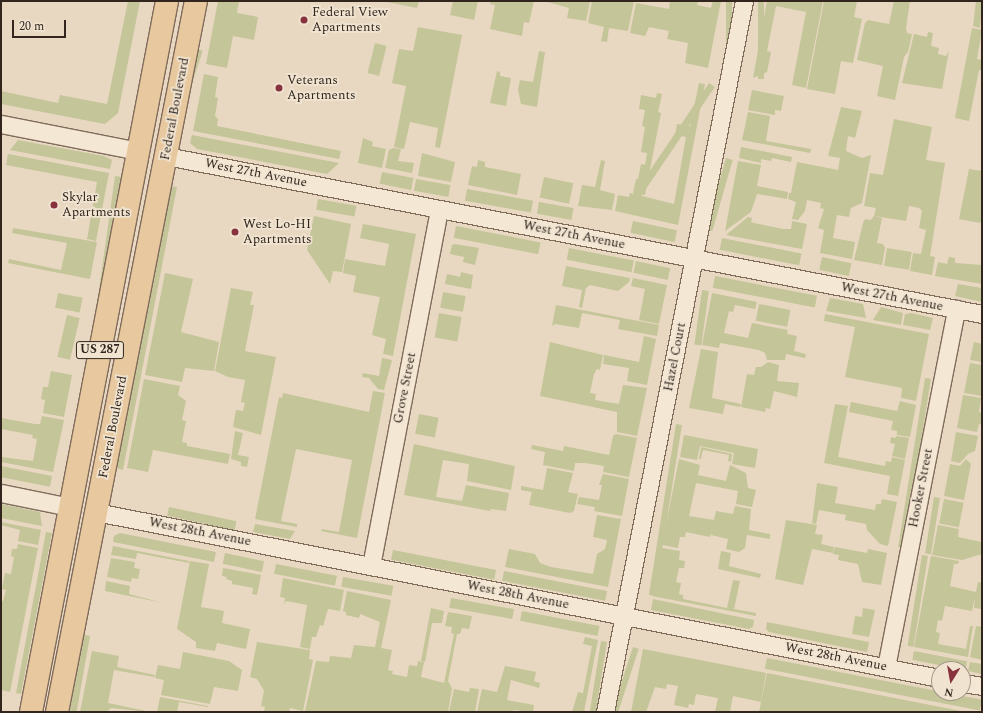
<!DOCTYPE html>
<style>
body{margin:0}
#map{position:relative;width:983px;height:713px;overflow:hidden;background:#e8d8c2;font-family:Spectral,serif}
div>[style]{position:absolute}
.green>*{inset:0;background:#c4c598;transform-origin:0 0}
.roads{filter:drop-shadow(1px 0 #806b5b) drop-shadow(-1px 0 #806b5b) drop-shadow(0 1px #806b5b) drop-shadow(0 -1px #806b5b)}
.street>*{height:17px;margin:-8.5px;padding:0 8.5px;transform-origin:8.5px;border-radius:8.5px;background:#f4e7d4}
.primary>*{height:22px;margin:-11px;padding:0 11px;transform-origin:11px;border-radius:11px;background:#e8c89e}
.dots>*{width:11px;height:11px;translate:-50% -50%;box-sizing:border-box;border:2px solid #f0e4d1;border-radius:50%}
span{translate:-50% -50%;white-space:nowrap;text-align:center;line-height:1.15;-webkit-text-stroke:3.5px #f0e4d1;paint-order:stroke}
.shield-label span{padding:1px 3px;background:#f0e4d1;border:1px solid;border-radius:3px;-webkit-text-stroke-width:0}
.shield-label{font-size:12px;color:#31251e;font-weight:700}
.poi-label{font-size:13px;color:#31251e}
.left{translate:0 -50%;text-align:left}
.street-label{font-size:13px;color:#31251e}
.frame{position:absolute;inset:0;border:2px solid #31251e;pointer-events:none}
.north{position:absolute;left:931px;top:661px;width:40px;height:40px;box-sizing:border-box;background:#f0e4d1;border:1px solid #a49889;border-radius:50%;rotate:191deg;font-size:11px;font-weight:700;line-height:16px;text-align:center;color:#31251e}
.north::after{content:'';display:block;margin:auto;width:14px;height:18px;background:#88323d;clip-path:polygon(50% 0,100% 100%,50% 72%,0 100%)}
.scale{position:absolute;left:12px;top:20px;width:54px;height:18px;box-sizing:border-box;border:2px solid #31251e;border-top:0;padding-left:5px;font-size:12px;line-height:14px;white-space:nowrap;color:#31251e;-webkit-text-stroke:3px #f0e4d1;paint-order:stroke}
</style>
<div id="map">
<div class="green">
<div style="clip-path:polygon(128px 1px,140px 1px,118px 113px,105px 124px,1px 104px,1px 91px,58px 103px,60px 95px,107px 104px)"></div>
<div style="clip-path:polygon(218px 1px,239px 1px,237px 13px,258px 17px,254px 40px,233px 36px,227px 68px,206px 64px)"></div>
<div style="clip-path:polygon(382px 1px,419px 1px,417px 8px)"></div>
<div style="clip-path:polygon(453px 1px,478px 1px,474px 20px,450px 15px)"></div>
<div style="clip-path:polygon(491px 1px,534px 1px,529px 23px,524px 22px,522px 36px,490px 29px,495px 5px,490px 4px)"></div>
<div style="clip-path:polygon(544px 1px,590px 1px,586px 21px,567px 18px,569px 8px)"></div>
<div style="clip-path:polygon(592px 1px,634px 1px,628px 31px,609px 28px,607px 42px,601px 41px,604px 27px,588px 23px)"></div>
<div style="clip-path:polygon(670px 1px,698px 1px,697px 5px,711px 8px,713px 1px,721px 1px,708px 68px,685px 63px,688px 43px,667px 39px,669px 31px,649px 27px,645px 36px,630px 33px,636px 3px,669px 9px)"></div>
<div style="left:726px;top:1px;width:6px;height:72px"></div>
<div style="left:758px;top:1px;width:6px;height:78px"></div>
<div style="clip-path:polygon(767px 1px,823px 1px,806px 88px,792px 85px,806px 12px,776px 6px,767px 51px,771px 52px,767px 72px,753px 78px)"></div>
<div style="clip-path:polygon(824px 1px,857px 1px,854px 17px,862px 19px,853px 63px,841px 61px,835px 94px,807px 89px)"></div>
<div style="clip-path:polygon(894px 1px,910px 1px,906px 28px,907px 33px,912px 34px,908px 52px,904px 57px,895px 100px,877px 96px,883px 66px,857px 60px,865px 23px,868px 20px,889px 24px)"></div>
<div style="clip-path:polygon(976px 1px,982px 1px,980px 28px,973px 26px)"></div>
<div style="clip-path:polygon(418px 27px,462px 35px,440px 148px,435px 147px,438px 128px,410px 122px,404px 149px,394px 147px,406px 86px,392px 83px,399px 49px,413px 51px)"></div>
<div style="clip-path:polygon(972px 28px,982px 30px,977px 59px,982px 60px,982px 71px,979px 70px,969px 121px,955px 118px)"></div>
<div style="clip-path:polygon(928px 32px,933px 33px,931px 46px,939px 48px,938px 54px,946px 56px,949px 51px,942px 89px,902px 83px,914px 34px,927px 37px)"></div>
<div style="left:375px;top:43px;width:12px;height:31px;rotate:14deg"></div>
<div style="left:197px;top:49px;width:6px;height:61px;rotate:18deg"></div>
<div style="clip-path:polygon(539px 51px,545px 52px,537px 107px,521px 104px,518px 90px,520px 80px,533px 82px)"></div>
<div style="clip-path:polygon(497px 71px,500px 72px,500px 76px,511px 78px,506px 106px,490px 103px)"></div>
<div style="clip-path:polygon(204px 74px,218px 77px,215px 97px,218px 98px,215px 116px,218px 119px,217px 126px,341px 151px,339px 159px,193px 131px)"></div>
<div style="clip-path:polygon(699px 83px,705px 84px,678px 225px,615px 211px,618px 195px,629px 197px,630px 193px,674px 204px,686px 137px,675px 135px,677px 124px,690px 126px)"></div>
<div style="left:709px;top:83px;width:7px;height:146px;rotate:34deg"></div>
<div style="clip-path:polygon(752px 90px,784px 96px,781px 111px,775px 110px,775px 115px,748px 110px)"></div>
<div style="clip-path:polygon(657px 93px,662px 94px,658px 112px,661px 113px,645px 195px,633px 193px,636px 179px,638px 179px,641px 164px,645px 165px,647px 153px,641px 152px,645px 127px,642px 126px,645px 110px,639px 109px,641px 95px,656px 98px)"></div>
<div style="clip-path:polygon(841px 107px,862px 111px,855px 138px,848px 136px,846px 151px,862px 158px,871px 155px,862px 203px,851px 208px,849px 217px,837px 215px,833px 238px,855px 242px,852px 259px,820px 253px,824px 230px,818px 228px,824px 209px,820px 208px,821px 203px,807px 200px,805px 211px,798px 220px,792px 219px,796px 202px,788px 199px,789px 193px,791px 193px,797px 162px,838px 170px,840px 158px,828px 156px)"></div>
<div style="clip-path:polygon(748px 112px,770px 116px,766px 141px,811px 149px,810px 153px,742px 140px)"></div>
<div style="clip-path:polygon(894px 119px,932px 127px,926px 160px,945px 163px,930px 256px,935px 257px,932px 275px,910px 271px,913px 253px,921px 254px,926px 230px,919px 228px,922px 211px,919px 208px,909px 206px,906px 221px,874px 216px,876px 208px,864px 206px,870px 173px,883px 175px)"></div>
<div style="clip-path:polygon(192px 135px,339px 163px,327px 174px,197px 149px,190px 143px)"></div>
<div style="clip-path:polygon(363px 138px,373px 142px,372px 146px,386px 149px,382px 168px,358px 163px)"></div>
<div style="clip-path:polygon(18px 140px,104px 156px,112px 160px,110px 169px,10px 150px)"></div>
<div style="clip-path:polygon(741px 147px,792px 157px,791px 162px,772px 158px,771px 161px,761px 159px,761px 163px,739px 158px)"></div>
<div style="clip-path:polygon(393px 148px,401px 149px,398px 161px,414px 163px,412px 173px,385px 168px,389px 150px)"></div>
<div style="clip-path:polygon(422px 153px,455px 162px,451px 182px,418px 176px)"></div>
<div style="clip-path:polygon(8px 154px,109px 173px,96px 241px,87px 239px,97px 182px,6px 165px)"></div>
<div style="left:726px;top:158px;width:7px;height:74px;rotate:16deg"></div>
<div style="clip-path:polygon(478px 160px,485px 162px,485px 167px,521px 174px,517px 195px,468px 185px,472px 166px,477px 167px)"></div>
<div style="clip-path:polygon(601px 160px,605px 161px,600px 190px,615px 194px,612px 210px,578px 206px,582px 185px,595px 187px)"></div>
<div style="clip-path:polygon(738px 161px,761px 165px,757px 186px,788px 192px,787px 199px,757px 194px,751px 212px,725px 231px)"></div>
<div style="clip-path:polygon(969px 169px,982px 171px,982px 221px,980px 223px,959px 219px)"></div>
<div style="left:382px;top:172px;width:32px;height:12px;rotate:11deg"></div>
<div style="left:115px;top:176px;width:7px;height:318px;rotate:8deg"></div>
<div style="left:544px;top:177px;width:30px;height:21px;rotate:12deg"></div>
<div style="left:416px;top:179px;width:35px;height:12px;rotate:10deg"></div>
<div style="clip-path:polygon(171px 186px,177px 187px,123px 470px,116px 468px)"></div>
<div style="left:467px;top:189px;width:67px;height:12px;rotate:10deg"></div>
<div style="left:318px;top:199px;width:39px;height:11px;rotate:10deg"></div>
<div style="left:539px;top:202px;width:35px;height:12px;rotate:10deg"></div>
<div style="clip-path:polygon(314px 216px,351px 224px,342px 272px,333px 271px,330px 284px,307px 250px)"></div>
<div style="clip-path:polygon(874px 216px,882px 218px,877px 243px,883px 244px,885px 248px,882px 265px,854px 260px,863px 223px,865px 219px,871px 220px)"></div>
<div style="clip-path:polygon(748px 217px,752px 218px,751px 222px,754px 223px,783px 229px,791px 229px,792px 221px,807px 224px,802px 249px,726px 235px)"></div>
<div style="left:633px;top:221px;width:45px;height:12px;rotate:12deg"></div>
<div style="clip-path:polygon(363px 224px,416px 234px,393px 356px,383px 354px,386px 339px,372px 335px,380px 297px,353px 292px,356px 276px,343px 273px,345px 259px,385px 266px,389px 244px,360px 238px)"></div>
<div style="left:456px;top:226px;width:86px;height:12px;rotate:11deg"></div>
<div style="clip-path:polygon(13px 228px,97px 242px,90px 279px,8px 263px,9px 259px,61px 270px,67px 243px,12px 233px)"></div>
<div style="left:722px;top:238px;width:81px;height:12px;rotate:11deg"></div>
<div style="clip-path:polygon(455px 244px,479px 248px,475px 265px,463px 262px,464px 257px,450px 254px,452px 245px)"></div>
<div style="left:569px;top:248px;width:66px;height:12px;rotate:11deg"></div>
<div style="left:887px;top:248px;width:25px;height:18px;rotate:9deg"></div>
<div style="left:822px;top:257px;width:30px;height:13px;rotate:12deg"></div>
<div style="clip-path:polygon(949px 257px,955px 258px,955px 263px,982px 265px,982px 284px,935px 276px,938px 262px,947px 264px)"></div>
<div style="left:636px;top:261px;width:35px;height:12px;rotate:12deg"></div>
<div style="clip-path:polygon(566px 266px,630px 278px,629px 282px,618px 291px,590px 285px,586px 288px,582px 308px,579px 307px,582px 290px,562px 286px)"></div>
<div style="clip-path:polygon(461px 272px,473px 275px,471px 289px,445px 284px,447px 274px,460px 277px)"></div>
<div style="clip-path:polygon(165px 273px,193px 279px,181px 332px,219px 342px,214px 371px,185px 368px,182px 382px,145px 375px)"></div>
<div style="left:715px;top:276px;width:104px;height:12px;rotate:11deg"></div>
<div style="clip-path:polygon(633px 278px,667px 285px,659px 324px,639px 320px,645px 289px,631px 286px)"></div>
<div style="clip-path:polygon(958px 284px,982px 288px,982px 302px,955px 296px)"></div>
<div style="clip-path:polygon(231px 288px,253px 292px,250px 305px,254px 305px,245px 351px,276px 357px,261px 435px,233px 427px,236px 410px,243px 411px,245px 403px,241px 402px,245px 380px,228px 377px,215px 371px)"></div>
<div style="left:702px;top:290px;width:7px;height:55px;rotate:8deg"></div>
<div style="left:443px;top:292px;width:23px;height:16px;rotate:10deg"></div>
<div style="left:58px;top:293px;width:25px;height:15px;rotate:11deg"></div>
<div style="clip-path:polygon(712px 293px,757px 302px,755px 309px,735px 305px,733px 312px,729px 311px,724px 333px,748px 338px,752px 323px,788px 330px,787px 334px,797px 336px,794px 351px,806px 354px,805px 358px,786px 354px,785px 360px,767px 360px,765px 353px,759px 350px,720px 343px,719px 348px,702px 345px)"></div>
<div style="clip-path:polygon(830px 298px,863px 304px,866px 318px,826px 311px)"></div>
<div style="left:759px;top:304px;width:32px;height:17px;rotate:11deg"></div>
<div style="clip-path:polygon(556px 305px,659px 325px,657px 336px,618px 329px,620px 320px,582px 313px,579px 328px,555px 324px,552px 326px)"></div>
<div style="clip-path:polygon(881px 307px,903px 313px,901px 325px,873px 320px)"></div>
<div style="left:439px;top:313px;width:23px;height:25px;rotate:10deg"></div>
<div style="clip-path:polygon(911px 313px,933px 318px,930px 330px,903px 325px,905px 314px)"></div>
<div style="clip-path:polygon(825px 314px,929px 334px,916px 401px,901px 398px,902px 388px,845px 377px,855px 327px,824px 321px)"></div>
<div style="left:67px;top:315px;width:13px;height:43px;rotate:13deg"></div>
<div style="clip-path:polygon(644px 336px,656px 339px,647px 385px,627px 381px,629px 368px,603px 364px,604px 355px,639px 362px)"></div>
<div style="clip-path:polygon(550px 342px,603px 355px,600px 370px,597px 369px,594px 374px,590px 393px,596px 394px,595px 400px,619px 404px,623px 385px,647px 388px,637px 436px,617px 432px,617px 412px,540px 396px)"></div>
<div style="clip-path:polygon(974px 342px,982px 344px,982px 362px,970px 360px)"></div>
<div style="clip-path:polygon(701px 349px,718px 352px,712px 398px,741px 404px,740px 407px,725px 404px,723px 414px,689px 408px)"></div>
<div style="clip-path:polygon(382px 358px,392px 360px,384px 390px,378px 389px,369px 378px,362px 377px,363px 373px,379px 376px)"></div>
<div style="clip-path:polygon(768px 362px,779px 365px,777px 381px,799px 383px,797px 397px,774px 391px,770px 409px,766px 408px,765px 412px,741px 407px,747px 374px,754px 375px,756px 367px,761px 367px)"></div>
<div style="clip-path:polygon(970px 363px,982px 365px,982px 396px,964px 393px)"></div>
<div style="clip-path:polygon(51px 371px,72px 375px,64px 417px,43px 413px,45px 400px,41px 399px,43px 387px,48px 387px)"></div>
<div style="left:925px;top:378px;width:6px;height:171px;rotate:9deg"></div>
<div style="clip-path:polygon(144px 379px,180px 386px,178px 395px,186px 401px,182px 420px,186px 421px,182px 442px,187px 443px,187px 446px,230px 454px,228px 464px,153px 450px,148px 472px,127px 468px)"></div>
<div style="clip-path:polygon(373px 391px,385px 393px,357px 538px,321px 531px,322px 529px,339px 532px,352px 460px,296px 449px,281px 521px,297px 524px,297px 527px,255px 519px,279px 397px,282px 398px,283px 393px,369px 412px)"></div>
<div style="clip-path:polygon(963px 395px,981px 398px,979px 412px,982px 413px,982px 424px,979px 424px,977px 432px,957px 428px)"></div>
<div style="clip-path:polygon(900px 401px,916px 405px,910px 437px,897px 435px,897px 431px,891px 430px,893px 421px,849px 412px,851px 402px,897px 411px)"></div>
<div style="clip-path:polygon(835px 404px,848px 406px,838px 457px,885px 466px,886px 461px,891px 462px,892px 457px,905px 460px,898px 496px,887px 494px,890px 476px,824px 463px)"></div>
<div style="left:419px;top:414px;width:20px;height:20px;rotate:11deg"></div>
<div style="clip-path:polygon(42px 416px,64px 420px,53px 472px,1px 462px,1px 457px,33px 461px,37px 439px,32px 438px,33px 435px,1px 429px,1px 418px,35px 424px,40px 424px)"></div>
<div style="left:676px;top:424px;width:6px;height:173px;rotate:9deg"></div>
<div style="clip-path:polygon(235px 431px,243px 433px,238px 455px,249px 457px,247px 467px,241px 466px,241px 462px,231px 459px)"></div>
<div style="clip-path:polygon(956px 432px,978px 436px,975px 451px,968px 454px,960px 463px,951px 461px)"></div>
<div style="clip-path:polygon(616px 434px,637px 438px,629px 477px,603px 472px,604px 466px,585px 463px,575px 463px,574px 471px,543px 465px,545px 452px,531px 449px,532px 445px,563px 451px,564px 446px,609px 455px,613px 436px)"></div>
<div style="clip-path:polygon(684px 435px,758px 449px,755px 468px,732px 464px,734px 453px,700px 446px,697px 460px,680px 457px)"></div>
<div style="clip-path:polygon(896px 436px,909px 438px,905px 459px,892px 456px,895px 444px,890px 443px,891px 437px,896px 438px)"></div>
<div style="clip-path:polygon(414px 444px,515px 466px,511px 490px,467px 481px,469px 464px,443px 460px,436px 497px,462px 501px,466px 485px,509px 493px,506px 511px,491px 509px,490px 511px,404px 495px)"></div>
<div style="clip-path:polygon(701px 447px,732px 454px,731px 462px,728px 461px,729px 455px,703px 450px,701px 459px,699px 459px)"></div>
<div style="clip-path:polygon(679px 459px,700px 465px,698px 475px,726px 481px,730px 465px,746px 473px,748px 488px,756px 490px,752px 507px,736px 504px,738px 491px,696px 483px,689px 516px,714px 520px,716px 511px,733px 514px,735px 506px,751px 509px,749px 530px,770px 534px,770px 539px,747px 535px,745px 548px,739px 552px,726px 549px,728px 539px,711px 535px,712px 530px,710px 537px,686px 532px,685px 537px,680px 537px,678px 548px,662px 545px)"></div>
<div style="clip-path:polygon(966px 459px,971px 464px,964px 500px,944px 496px,950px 464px,960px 466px)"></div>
<div style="left:1px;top:466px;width:52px;height:11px;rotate:11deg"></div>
<div style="clip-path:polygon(547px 468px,573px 473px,568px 492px,578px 494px,574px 511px,570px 513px,529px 505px,532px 492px,521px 490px,521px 486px,543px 490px)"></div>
<div style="clip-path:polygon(603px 474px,629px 479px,622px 516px,594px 511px,595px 507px,577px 504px,579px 497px,599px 500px,602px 485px,599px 485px)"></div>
<div style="clip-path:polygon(817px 483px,838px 487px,835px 503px,875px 510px,876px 504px,881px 504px,882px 499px,897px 502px,888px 546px,880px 544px,867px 530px,866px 524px,845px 520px,846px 515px,819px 510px,816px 524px,812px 523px)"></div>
<div style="left:934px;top:497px;width:6px;height:57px;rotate:9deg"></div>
<div style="left:944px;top:499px;width:20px;height:25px;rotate:11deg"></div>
<div style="clip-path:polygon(1px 504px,40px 512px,42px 526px,1px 518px)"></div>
<div style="left:169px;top:507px;width:69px;height:9px;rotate:12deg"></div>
<div style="clip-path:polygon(597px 515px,621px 519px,608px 587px,505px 567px,509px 549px,535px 554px,540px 563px,551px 567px,593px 574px,597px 554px,605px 549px,607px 540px,593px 537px)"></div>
<div style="clip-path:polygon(786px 520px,817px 525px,815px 534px,823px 535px,821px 544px,834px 547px,833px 553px,812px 549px,803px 585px,775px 579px)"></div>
<div style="clip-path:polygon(1px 522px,41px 530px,38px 545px,18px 541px,20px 530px,1px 525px)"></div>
<div style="clip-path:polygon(255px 524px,295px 531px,290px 539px,253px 532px)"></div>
<div style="clip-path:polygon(938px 525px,959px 529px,958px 537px,982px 542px,982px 554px,962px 560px,932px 555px)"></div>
<div style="clip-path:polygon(46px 532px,52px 533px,21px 694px,16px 693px)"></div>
<div style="clip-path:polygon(120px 533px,216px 552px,214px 562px,113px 542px,114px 536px)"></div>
<div style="clip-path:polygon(18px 544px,38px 548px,10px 692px,1px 690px,1px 601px,3px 601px,6px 590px,2px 589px,5px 573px,11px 574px,14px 557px,11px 556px,12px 549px,17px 549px)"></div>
<div style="clip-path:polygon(113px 546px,189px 561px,189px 563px,137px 553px,136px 559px,111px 555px)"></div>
<div style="clip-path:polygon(835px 547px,867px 553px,868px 549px,887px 553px,881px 585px,862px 582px,858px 564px,838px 560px,839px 555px,833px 554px)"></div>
<div style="clip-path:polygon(662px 548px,680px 551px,679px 560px,685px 561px,684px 568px,679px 568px,676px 582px,681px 583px,679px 594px,683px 595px,683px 599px,727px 608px,733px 580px,740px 581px,734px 609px,756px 613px,756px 616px,652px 596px)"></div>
<div style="left:393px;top:550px;width:105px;height:10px;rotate:11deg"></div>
<div style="clip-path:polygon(721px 551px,731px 553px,729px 566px,761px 574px,760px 578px,718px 569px)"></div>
<div style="left:225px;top:553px;width:40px;height:11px;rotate:12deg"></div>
<div style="left:922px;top:555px;width:6px;height:92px;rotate:9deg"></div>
<div style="clip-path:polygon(931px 556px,959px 561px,958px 564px,954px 564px,950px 586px,976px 592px,978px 582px,982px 583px,982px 609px,974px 608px,975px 597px,972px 611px,945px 606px,942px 621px,938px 620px,936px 632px,940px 633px,938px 644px,966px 649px,970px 626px,973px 626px,968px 657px,914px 647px)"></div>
<div style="clip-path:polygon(111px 558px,135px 562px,134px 568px,140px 569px,138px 579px,132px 578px,131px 582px,107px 577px)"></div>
<div style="clip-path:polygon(190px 561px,209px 564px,201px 607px,224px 611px,222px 623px,250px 629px,246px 649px,217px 643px,215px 651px,196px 648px,196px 642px,177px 629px)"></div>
<div style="left:276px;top:564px;width:62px;height:10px;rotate:11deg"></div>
<div style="clip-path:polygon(223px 568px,261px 575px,257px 595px,252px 594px,253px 588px,232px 584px,232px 581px,226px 579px,227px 577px,222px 576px)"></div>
<div style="left:504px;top:571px;width:105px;height:10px;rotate:11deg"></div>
<div style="left:343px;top:577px;width:51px;height:10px;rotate:10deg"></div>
<div style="clip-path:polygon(283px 578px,344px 590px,340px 611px,328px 609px,323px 626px,320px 625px,316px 637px,312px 637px,310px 649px,300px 647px,307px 605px,286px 601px,284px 605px,285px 598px,280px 597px)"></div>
<div style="clip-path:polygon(106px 581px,130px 586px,129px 594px,163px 603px,105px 591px)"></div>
<div style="clip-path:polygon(347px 591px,391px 600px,381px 648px,392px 650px,388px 670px,393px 671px,392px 674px,407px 677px,409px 665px,417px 666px,418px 661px,424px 662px,421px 677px,444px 683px,454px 634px,451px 633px,452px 627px,445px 626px,448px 612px,472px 616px,469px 629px,462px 628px,460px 634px,457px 634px,448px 681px,452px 688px,448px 712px,305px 711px,316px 661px,329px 662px,330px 656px,351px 658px,354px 645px,375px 647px,380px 622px,360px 614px,359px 618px,346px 615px,346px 612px,343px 611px)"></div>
<div style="left:451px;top:598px;width:64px;height:10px;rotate:10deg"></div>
<div style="clip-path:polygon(653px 599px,754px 620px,753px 627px,749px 629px,651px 610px)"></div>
<div style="clip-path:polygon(431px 608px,444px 611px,442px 623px,432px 623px,425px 662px,421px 661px)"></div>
<div style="clip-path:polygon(863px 608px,875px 610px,869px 637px,852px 634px,855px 616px,862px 617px)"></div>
<div style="left:522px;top:611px;width:79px;height:10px;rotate:11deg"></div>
<div style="clip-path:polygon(767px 622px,869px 642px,867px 652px,769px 632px,766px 629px)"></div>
<div style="clip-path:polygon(976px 626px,982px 627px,982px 660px,970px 657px)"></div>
<div style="left:90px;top:636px;width:77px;height:7px;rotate:100deg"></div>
<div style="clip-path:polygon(585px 637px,598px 640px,584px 712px,572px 712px,578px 692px,583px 693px,592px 646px,583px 644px)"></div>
<div style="left:601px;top:641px;width:6px;height:72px;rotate:9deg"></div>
<div style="clip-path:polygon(257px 642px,310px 650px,309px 659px,313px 660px,303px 711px,290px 708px,289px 712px,264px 712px,265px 707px,261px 706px,264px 691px,257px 679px,250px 677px)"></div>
<div style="left:633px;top:647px;width:6px;height:66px;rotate:18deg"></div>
<div style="clip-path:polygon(643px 649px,766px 673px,761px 702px,733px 696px,730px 712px,715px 712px,718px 698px,696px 694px,694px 705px,689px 704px,688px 708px,674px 705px,678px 686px,667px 684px,666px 689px,655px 687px,646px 712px,631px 712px)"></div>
<div style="clip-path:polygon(92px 651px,119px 656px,117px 667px,155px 675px,154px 677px,114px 670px,108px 703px,151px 712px,111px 708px,106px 712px,80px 712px)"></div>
<div style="left:914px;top:651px;width:54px;height:9px;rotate:11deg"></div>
<div style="clip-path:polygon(183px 652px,229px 661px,242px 670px,238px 691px,214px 687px,210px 704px,161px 695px,164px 680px,155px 678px,158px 665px,180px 669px)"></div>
<div style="left:767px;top:658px;width:219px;height:11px;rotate:11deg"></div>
<div style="clip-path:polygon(970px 662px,982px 664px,982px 674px,968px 671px)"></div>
<div style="clip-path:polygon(505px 666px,536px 672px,534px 681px,540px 683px,539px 688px,511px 680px,507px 700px,534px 705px,533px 712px,514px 710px,513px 712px,477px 712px,482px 689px,497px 692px)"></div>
<div style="clip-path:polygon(767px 673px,966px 712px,759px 712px)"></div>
<div style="clip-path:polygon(470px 688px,479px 689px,475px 712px,449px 712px,454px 689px,469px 692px)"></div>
<div style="clip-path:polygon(160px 697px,208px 706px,208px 707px,179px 702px,177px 712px,157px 712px)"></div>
</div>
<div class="roads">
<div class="street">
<div style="left:1px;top:124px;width:140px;rotate:11.1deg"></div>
<div style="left:166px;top:156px;width:831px;rotate:10.96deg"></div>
<div style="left:1px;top:493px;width:70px;rotate:11.5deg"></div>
<div style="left:96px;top:512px;width:859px;rotate:11.14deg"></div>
<div style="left:371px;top:566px;width:363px;rotate:-79.2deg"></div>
<div style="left:886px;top:667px;width:365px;rotate:-78.9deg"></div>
<div style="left:963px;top:683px;width:19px;rotate:9deg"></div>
<div style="left:605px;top:712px;width:724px;rotate:-78.94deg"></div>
</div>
<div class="primary">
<div style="left:31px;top:712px;width:724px;rotate:-79.17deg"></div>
<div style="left:57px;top:712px;width:724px;rotate:-78.94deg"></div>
</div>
</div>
<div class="dots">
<div style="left:304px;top:20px;background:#88323d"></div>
<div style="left:279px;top:88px;background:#88323d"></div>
<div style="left:54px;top:205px;background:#88323d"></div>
<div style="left:235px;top:232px;background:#88323d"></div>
</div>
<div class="shield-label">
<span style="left:100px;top:350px">US 287</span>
</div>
<div class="poi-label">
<span class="left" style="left:312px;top:20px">Federal View<br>Apartments</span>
<span class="left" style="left:287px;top:88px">Veterans<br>Apartments</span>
<span class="left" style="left:62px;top:205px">Skylar<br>Apartments</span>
<span class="left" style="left:243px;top:232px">West Lo-HI<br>Apartments</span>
</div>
<div class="street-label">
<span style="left:175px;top:109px;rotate:-79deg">Federal Boulevard</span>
<span style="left:256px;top:173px;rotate:11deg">West 27th Avenue</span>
<span style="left:574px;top:235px;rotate:11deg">West 27th Avenue</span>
<span style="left:892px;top:297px;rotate:11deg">West 27th Avenue</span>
<span style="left:675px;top:357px;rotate:-79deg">Hazel Court</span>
<span style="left:405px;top:388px;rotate:-79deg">Grove Street</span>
<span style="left:113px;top:427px;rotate:-79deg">Federal Boulevard</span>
<span style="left:921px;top:488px;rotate:-79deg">Hooker Street</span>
<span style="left:200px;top:532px;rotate:11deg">West 28th Avenue</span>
<span style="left:518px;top:595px;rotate:11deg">West 28th Avenue</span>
<span style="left:836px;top:657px;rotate:11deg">West 28th Avenue</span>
</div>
<div class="frame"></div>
<div class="north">N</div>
<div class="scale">20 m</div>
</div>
